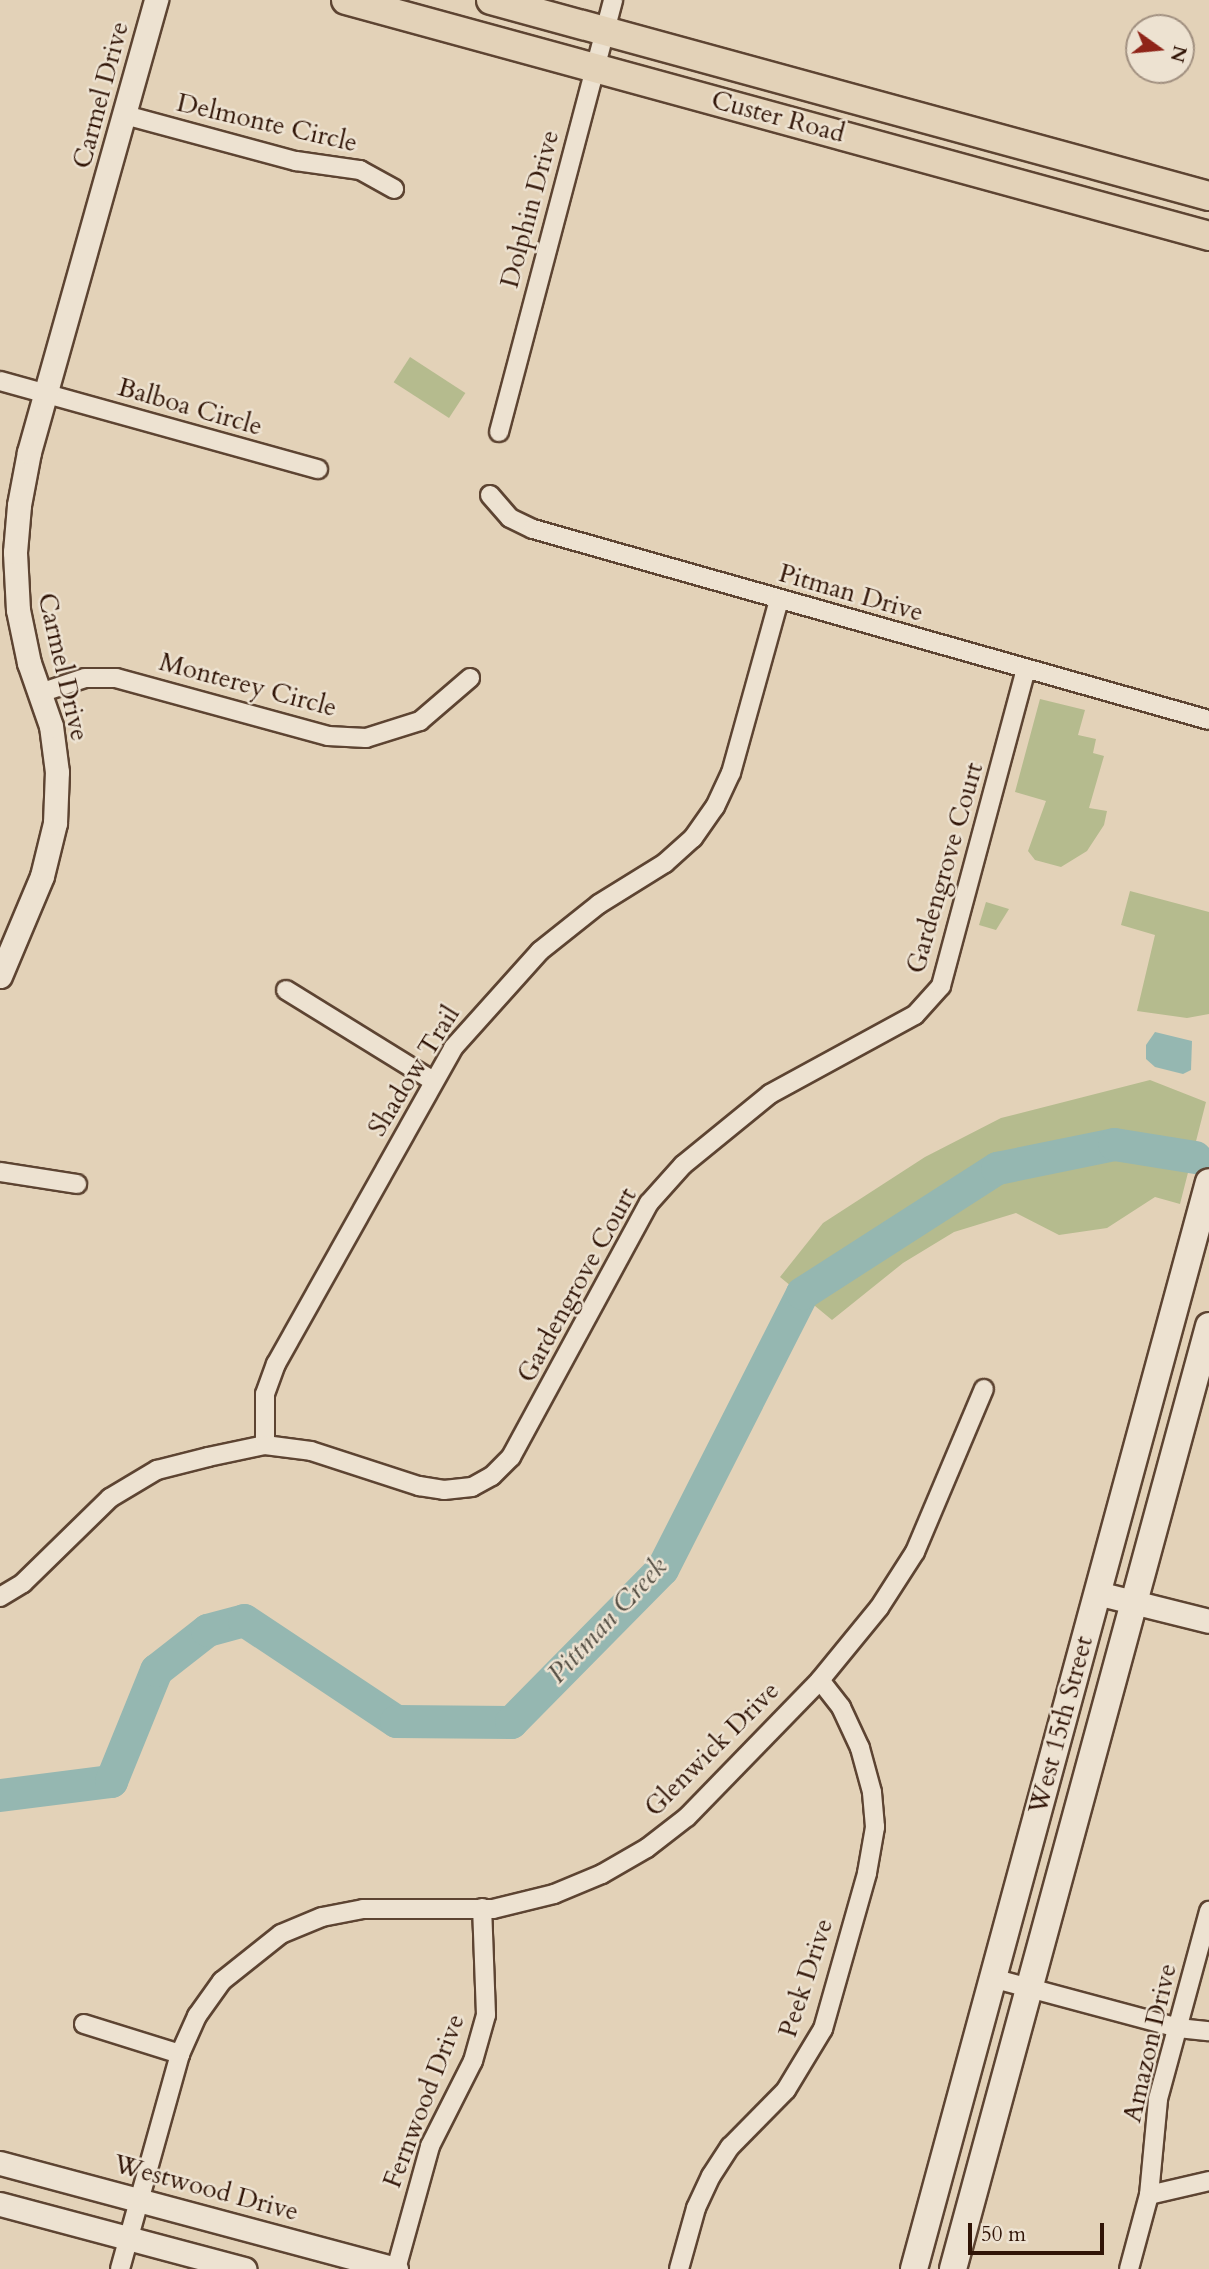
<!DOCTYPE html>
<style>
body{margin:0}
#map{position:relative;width:1209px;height:2269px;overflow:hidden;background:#e3d2b8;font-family:Cardo,serif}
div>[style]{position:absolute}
.green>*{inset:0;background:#b5bb8e;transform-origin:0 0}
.water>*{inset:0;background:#95b7b1}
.river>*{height:33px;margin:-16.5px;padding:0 16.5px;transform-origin:16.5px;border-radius:16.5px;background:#95b7b1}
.roads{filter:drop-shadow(2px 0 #5d4432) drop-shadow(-2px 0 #5d4432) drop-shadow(0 2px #5d4432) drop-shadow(0 -2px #5d4432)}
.minor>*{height:18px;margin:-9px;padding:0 9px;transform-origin:9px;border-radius:9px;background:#ede2d1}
.tertiary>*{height:23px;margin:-11.5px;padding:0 11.5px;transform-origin:11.5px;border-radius:11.5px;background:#ede2d1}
.secondary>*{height:26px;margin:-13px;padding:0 13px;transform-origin:13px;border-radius:13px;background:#ede2d1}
.primary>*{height:28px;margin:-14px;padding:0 14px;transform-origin:14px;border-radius:14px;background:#e3d2b8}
span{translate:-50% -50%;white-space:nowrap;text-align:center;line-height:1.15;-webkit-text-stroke:5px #ede2d1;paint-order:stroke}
.street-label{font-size:26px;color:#301406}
.water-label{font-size:28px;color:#534d42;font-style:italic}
.north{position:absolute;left:1125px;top:14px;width:70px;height:70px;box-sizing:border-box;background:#ede2d1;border:2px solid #a19080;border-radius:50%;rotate:105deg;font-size:19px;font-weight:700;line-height:28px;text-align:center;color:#301406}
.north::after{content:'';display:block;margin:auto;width:24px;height:32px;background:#8f2418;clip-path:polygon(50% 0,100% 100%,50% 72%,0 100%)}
.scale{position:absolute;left:968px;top:2223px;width:136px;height:32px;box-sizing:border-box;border:4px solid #301406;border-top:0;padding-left:9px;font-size:21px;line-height:24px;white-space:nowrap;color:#301406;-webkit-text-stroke:5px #ede2d1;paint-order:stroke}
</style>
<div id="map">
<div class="green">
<div style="left:410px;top:357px;width:66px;height:30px;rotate:33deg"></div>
<div style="clip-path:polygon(1040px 699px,1085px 710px,1078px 735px,1096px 739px,1093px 753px,1104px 756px,1089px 808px,1107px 811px,1104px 825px,1087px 851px,1061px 867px,1035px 860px,1028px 851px,1046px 801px,1015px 792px)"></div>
<div style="clip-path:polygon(1130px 891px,1209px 912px,1209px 1014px,1187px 1018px,1137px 1011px,1155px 935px,1121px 925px)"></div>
<div style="clip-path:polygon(986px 902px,1009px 909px,996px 930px,979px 925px)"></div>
<div style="clip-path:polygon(1150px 1080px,1206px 1102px,1180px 1204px,1155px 1197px,1107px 1228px,1059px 1235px,1016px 1213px,954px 1232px,903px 1263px,832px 1320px,780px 1277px,823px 1223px,925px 1157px,1001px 1118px)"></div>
</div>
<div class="water">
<div style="clip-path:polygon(1155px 1032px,1192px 1041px,1191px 1070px,1183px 1074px,1155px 1067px,1146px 1059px,1146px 1045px)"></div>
</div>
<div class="river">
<div style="left:0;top:1795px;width:112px;rotate:-7.2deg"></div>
<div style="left:111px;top:1781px;width:120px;rotate:-67.9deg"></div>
<div style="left:156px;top:1670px;width:65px;rotate:-38.1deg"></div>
<div style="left:207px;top:1630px;width:38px;rotate:-15deg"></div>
<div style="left:244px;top:1620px;width:182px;rotate:33.6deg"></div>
<div style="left:396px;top:1721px;width:115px;rotate:0.5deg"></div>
<div style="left:511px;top:1722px;width:215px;rotate:-45.4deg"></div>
<div style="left:662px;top:1569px;width:309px;rotate:-63.1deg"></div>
<div style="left:802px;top:1293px;width:232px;rotate:-32.7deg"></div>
<div style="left:997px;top:1168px;width:119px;rotate:-11.6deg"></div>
<div style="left:1114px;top:1144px;width:82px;rotate:9.1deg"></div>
</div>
<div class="roads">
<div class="minor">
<div style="left:125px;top:115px;width:177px;rotate:15.1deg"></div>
<div style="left:296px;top:161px;width:65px;rotate:8deg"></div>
<div style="left:360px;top:170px;width:39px;rotate:29deg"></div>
<div style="left:0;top:381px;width:330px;rotate:15.5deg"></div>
<div style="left:499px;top:432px;width:447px;rotate:-75.2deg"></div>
<div style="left:490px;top:495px;width:30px;rotate:49deg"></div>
<div style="left:510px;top:518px;width:25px;rotate:26deg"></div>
<div style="left:533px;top:529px;width:702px;rotate:15.78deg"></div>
<div style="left:40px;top:693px;width:47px;rotate:-18.4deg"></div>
<div style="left:85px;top:678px;width:31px"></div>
<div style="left:116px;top:678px;width:220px;rotate:15.3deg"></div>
<div style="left:328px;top:736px;width:38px;rotate:3deg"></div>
<div style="left:366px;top:738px;width:57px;rotate:-17.5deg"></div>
<div style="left:420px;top:721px;width:66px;rotate:-40.7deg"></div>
<div style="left:286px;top:990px;width:172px;rotate:31.7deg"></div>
<div style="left:0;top:1172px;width:78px;rotate:8.9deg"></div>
<div style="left:265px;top:1445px;width:51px;rotate:-90deg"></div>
<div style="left:265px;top:1394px;width:32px;rotate:-70deg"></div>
<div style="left:276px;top:1364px;width:362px;rotate:-60.7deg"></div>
<div style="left:453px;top:1048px;width:130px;rotate:-48.1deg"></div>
<div style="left:540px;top:951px;width:75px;rotate:-38.5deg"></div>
<div style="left:599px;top:904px;width:78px;rotate:-31.8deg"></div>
<div style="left:665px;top:863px;width:38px;rotate:-42deg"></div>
<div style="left:693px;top:838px;width:38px;rotate:-55deg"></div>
<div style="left:715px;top:807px;width:38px;rotate:-65deg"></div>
<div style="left:731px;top:773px;width:180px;rotate:-74.5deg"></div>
<div style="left:0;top:1597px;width:27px;rotate:-31deg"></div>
<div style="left:23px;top:1583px;width:122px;rotate:-44.3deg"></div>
<div style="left:110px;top:1498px;width:55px;rotate:-30.8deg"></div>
<div style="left:157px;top:1470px;width:53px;rotate:-14.3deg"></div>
<div style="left:208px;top:1457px;width:58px;rotate:-11.9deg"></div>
<div style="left:265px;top:1445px;width:46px;rotate:7.4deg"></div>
<div style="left:311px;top:1451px;width:114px;rotate:18deg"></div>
<div style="left:419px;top:1486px;width:25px;rotate:9deg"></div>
<div style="left:444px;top:1490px;width:28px;rotate:-6deg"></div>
<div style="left:472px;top:1487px;width:23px;rotate:-29deg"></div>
<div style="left:492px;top:1476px;width:27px;rotate:-45deg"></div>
<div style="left:511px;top:1457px;width:289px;rotate:-61.5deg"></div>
<div style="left:649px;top:1203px;width:51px;rotate:-48.2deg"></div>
<div style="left:683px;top:1165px;width:112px;rotate:-39.2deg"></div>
<div style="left:770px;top:1094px;width:165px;rotate:-28.6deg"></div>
<div style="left:915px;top:1015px;width:39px;rotate:-48deg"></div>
<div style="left:941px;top:986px;width:328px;rotate:-75deg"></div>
<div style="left:992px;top:1978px;width:193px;rotate:15deg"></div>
<div style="left:1178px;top:2028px;width:31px;rotate:6deg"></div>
<div style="left:84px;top:2024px;width:101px;rotate:17.4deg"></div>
<div style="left:1149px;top:2195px;width:62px;rotate:-13.1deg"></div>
<div style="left:120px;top:2269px;width:223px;rotate:-74.4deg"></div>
<div style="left:180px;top:2054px;width:42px;rotate:-65.9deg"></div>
<div style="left:197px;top:2016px;width:43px;rotate:-54.5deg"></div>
<div style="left:222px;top:1981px;width:75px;rotate:-38.5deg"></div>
<div style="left:281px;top:1934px;width:44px;rotate:-22.5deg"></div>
<div style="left:322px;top:1917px;width:42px;rotate:-11deg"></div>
<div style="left:363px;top:1909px;width:130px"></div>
<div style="left:493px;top:1909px;width:63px;rotate:-13.8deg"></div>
<div style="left:554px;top:1894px;width:52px;rotate:-22.6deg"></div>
<div style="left:602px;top:1874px;width:52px;rotate:-30deg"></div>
<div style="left:647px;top:1848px;width:51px;rotate:-37.8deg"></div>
<div style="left:687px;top:1817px;width:191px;rotate:-45.8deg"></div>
<div style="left:820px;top:1680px;width:93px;rotate:-50.7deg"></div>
<div style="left:879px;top:1608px;width:67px;rotate:-57.3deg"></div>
<div style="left:915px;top:1552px;width:177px;rotate:-67.1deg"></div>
<div style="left:396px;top:2269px;width:128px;rotate:-74.5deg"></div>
<div style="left:430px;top:2146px;width:95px;rotate:-63.2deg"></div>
<div style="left:473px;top:2061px;width:48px;rotate:-74.2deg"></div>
<div style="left:486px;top:2015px;width:107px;rotate:-92.1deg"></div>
<div style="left:679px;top:2269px;width:63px;rotate:-74.4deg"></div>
<div style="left:696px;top:2208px;width:35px;rotate:-65deg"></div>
<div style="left:711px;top:2176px;width:35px;rotate:-57deg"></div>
<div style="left:730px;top:2147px;width:80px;rotate:-45.5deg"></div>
<div style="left:786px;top:2090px;width:71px;rotate:-58.8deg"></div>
<div style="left:823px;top:2029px;width:162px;rotate:-74.2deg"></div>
<div style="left:867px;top:1873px;width:47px;rotate:-80.1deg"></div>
<div style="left:875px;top:1827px;width:35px;rotate:-95deg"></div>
<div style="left:872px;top:1792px;width:46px;rotate:-105.3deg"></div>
<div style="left:860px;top:1748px;width:45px;rotate:-114.9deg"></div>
<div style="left:841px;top:1707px;width:34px;rotate:-128deg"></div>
<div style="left:1129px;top:2269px;width:77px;rotate:-74.9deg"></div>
<div style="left:1149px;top:2195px;width:96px;rotate:-84.6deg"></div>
<div style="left:1158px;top:2099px;width:195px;rotate:-74.8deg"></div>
</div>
<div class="tertiary">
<div style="left:0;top:976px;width:108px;rotate:-67.2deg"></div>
<div style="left:42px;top:876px;width:55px;rotate:-76.2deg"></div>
<div style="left:55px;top:823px;width:51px;rotate:-87.8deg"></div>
<div style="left:57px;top:772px;width:46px;rotate:-97.4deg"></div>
<div style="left:51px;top:726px;width:67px;rotate:-109.2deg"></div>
<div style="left:29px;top:663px;width:54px;rotate:-101.7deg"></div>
<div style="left:18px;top:610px;width:58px;rotate:-93deg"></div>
<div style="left:15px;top:552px;width:47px;rotate:-85.1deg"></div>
<div style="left:19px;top:505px;width:54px;rotate:-79.3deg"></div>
<div style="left:29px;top:452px;width:470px;rotate:-74.3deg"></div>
<div style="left:1097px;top:1593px;width:115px;rotate:14deg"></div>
<div style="left:0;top:2163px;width:410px;rotate:15deg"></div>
<div style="left:0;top:2204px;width:253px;rotate:14.9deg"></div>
</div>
<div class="secondary">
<div style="left:914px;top:2269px;width:1126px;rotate:-74.82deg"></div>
<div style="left:953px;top:2269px;width:977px;rotate:-74.81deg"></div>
</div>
<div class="primary">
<div style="left:346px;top:0;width:895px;rotate:15.29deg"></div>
<div style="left:491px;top:0;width:744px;rotate:15.27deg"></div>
</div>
</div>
<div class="street-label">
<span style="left:101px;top:95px;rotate:-75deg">Carmel Drive</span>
<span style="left:778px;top:117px;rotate:15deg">Custer Road</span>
<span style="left:267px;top:123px;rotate:13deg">Delmonte Circle</span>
<span style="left:530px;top:209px;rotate:-75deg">Dolphin Drive</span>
<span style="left:190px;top:407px;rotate:16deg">Balboa Circle</span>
<span style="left:851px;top:593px;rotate:16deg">Pitman Drive</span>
<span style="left:63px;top:667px;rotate:77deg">Carmel Drive</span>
<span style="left:248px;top:685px;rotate:15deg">Monterey Circle</span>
<span style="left:945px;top:868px;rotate:-74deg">Gardengrove Court</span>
<span style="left:414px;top:1071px;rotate:-58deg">Shadow Trail</span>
<span style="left:577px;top:1285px;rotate:-61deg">Gardengrove Court</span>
<span style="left:1061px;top:1725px;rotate:-75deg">West 15th Street</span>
<span style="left:712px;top:1749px;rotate:-45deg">Glenwick Drive</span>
<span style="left:806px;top:1978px;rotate:-72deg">Peek Drive</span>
<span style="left:1150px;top:2043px;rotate:-77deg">Amazon Drive</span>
<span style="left:424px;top:2101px;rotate:-69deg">Fernwood Drive</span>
<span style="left:206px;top:2188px;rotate:15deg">Westwood Drive</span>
</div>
<div class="water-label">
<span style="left:607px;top:1620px;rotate:-47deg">Pittman Creek</span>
</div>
<div class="north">N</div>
<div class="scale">50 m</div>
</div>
